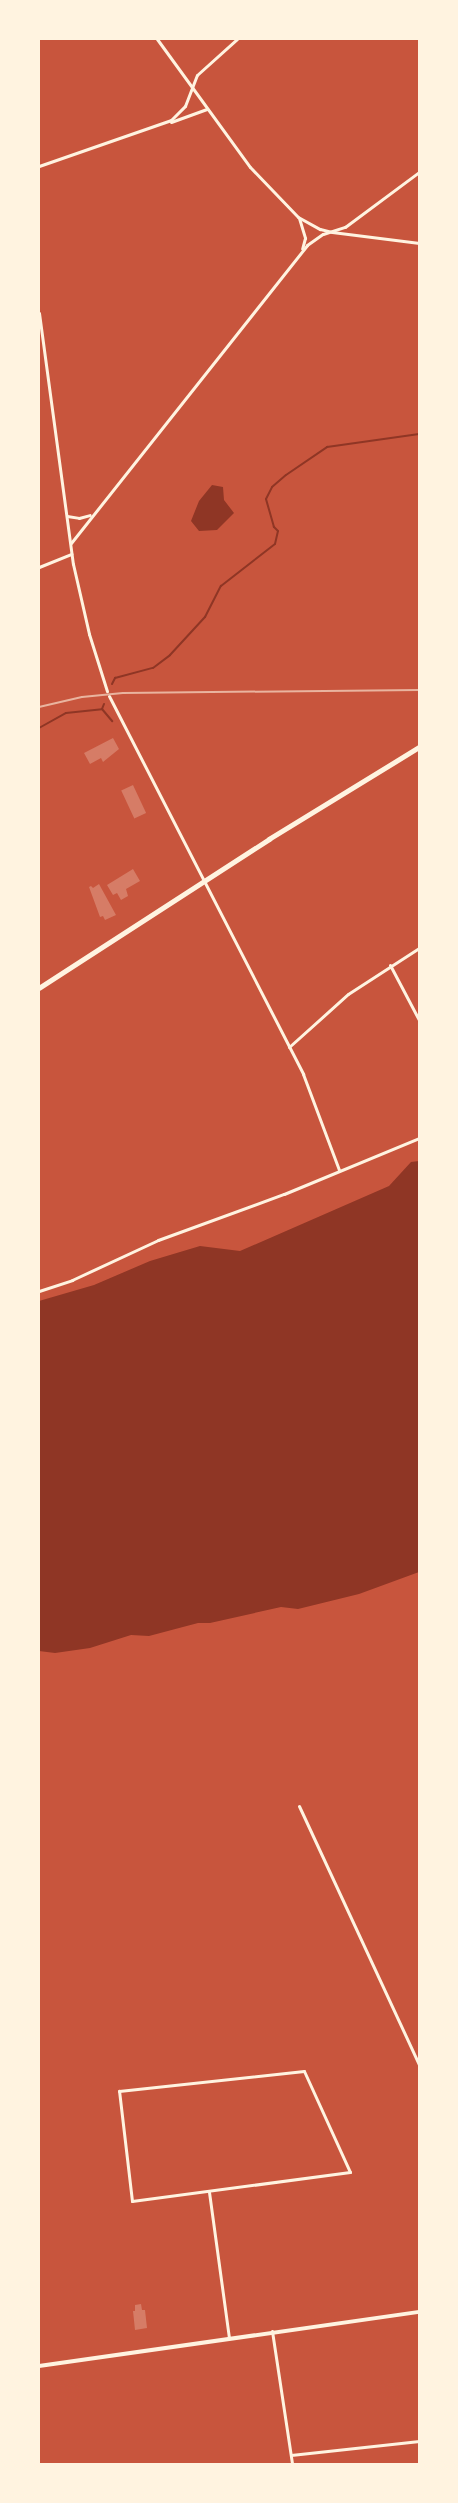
<!DOCTYPE html>
<style>
body{margin:0}
#map{position:relative;width:458px;height:2503px;overflow:hidden;background:#c8553d;font-family:"DM Sans",sans-serif}
div>[style]{position:absolute}
.water>*{inset:0;background:#8f3625}
.stream>*{height:2px;margin:-1px;padding:0 1px;transform-origin:1px;border-radius:1px;background:#8f3625}
.building>*{inset:0;background:#d67c66;transform-origin:0 0}
.minor>*{height:3px;margin:-1.5px;padding:0 1.5px;transform-origin:1.5px;border-radius:1.5px;background:#fff3e0}
.secondary>*{height:4px;margin:-2px;padding:0 2px;transform-origin:2px;border-radius:2px;background:#fff3e0}
.primary>*{height:4.5px;margin:-2.25px;padding:0 2.25px;transform-origin:2.25px;border-radius:2.25px;background:#fff3e0}
.rail>*{height:2px;margin:-1px;padding:0 1px;transform-origin:1px;border-radius:1px;background:#e9b49f}
span{translate:-50% -50%;white-space:nowrap;text-align:center;line-height:1.15;-webkit-text-stroke:5px #fff3e0;paint-order:stroke}
.frame{position:absolute;inset:0;border:40px solid #fff3e0;pointer-events:none}
</style>
<div id="map">
<div class="water">
<div style="clip-path:polygon(212px 485px,223px 487px,224px 500px,234px 513px,217px 530px,199px 531px,191px 521px,199px 501px)"></div>
<div style="clip-path:polygon(419px 1161px,419px 1572px,359px 1594px,298px 1609px,281px 1607px,210px 1623px,198px 1623px,149px 1636px,131px 1635px,90px 1648px,55px 1653px,39px 1651px,39px 1301px,94px 1285px,150px 1261px,200px 1246px,240px 1251px,389px 1186px,411px 1162px)"></div>
</div>
<div class="stream">
<div style="left:112px;top:684px;width:7px;rotate:-63deg"></div>
<div style="left:115px;top:678px;width:39px;rotate:-15deg"></div>
<div style="left:153px;top:668px;width:21px;rotate:-37deg"></div>
<div style="left:170px;top:655px;width:52px;rotate:-47.4deg"></div>
<div style="left:205px;top:617px;width:35px;rotate:-63deg"></div>
<div style="left:221px;top:586px;width:68px;rotate:-37.9deg"></div>
<div style="left:275px;top:544px;width:13px;rotate:-77deg"></div>
<div style="left:278px;top:531px;width:6px;rotate:-135deg"></div>
<div style="left:274px;top:527px;width:29px;rotate:-106deg"></div>
<div style="left:266px;top:499px;width:13px;rotate:-63deg"></div>
<div style="left:272px;top:487px;width:18px;rotate:-41deg"></div>
<div style="left:286px;top:475px;width:50px;rotate:-34.3deg"></div>
<div style="left:327px;top:447px;width:93px;rotate:-8deg"></div>
<div style="left:104px;top:704px;width:5px;rotate:112deg"></div>
<div style="left:102px;top:709px;width:16px;rotate:50deg"></div>
<div style="left:39px;top:728px;width:31px;rotate:-29deg"></div>
<div style="left:66px;top:713px;width:36px;rotate:-6deg"></div>
</div>
<div class="building">
<div style="clip-path:polygon(113px 738px,119px 749px,103px 762px,101px 758px,90px 764px,84px 753px)"></div>
<div style="left:133px;top:785px;width:31px;height:13px;rotate:65deg"></div>
<div style="clip-path:polygon(133px 869px,140px 881px,126px 889px,128px 896px,121px 900px,117px 893px,113px 895px,107px 885px)"></div>
<div style="clip-path:polygon(99px 884px,116px 915px,105px 920px,103px 916px,100px 917px,89px 887px,91px 886px,93px 888px)"></div>
<div style="clip-path:polygon(141px 2304px,142px 2310px,145px 2310px,147px 2328px,135px 2330px,133px 2311px,135px 2311px,135px 2305px)"></div>
</div>
<div class="minor">
<div style="left:157px;top:39px;width:158px;rotate:54deg"></div>
<div style="left:250px;top:167px;width:69px;rotate:46.2deg"></div>
<div style="left:298px;top:217px;width:25px;rotate:29deg"></div>
<div style="left:320px;top:229px;width:12px;rotate:14deg"></div>
<div style="left:332px;top:232px;width:88px;rotate:7.2deg"></div>
<div style="left:171px;top:122px;width:38px;rotate:-20deg"></div>
<div style="left:39px;top:166px;width:140px;rotate:-19.2deg"></div>
<div style="left:171px;top:120px;width:20px;rotate:-45deg"></div>
<div style="left:185px;top:106px;width:33px;rotate:-69deg"></div>
<div style="left:197px;top:75px;width:54px;rotate:-42deg"></div>
<div style="left:299px;top:218px;width:21px;rotate:73deg"></div>
<div style="left:305px;top:238px;width:11px;rotate:105deg"></div>
<div style="left:39px;top:313px;width:253px;rotate:82.3deg"></div>
<div style="left:73px;top:564px;width:72px;rotate:77.1deg"></div>
<div style="left:89px;top:634px;width:60px;rotate:72.5deg"></div>
<div style="left:67px;top:516px;width:12px;rotate:9deg"></div>
<div style="left:79px;top:518px;width:11px;rotate:-15deg"></div>
<div style="left:71px;top:543px;width:380px;rotate:-51.6deg"></div>
<div style="left:307px;top:245px;width:19px;rotate:-35deg"></div>
<div style="left:323px;top:234px;width:23px;rotate:-18deg"></div>
<div style="left:345px;top:227px;width:92px;rotate:-36.6deg"></div>
<div style="left:39px;top:567px;width:35px;rotate:-22deg"></div>
<div style="left:109px;top:696px;width:425px;rotate:62.8deg"></div>
<div style="left:303px;top:1074px;width:103px;rotate:69.4deg"></div>
<div style="left:390px;top:965px;width:62px;rotate:62.2deg"></div>
<div style="left:289px;top:1047px;width:79px;rotate:-41.9deg"></div>
<div style="left:348px;top:994px;width:85px;rotate:-32.9deg"></div>
<div style="left:39px;top:1291px;width:35px;rotate:-18deg"></div>
<div style="left:72px;top:1280px;width:95px;rotate:-24.9deg"></div>
<div style="left:158px;top:1240px;width:134px;rotate:-20.1deg"></div>
<div style="left:284px;top:1194px;width:146px;rotate:-22.5deg"></div>
<div style="left:299px;top:1806px;width:285px;rotate:65.1deg"></div>
<div style="left:304px;top:2071px;width:111px;rotate:65.5deg"></div>
<div style="left:350px;top:2172px;width:220px;rotate:172.4deg"></div>
<div style="left:132px;top:2201px;width:111px;rotate:-96.7deg"></div>
<div style="left:119px;top:2091px;width:186px;rotate:-6.2deg"></div>
<div style="left:209px;top:2192px;width:147px;rotate:82.2deg"></div>
<div style="left:272px;top:2331px;width:134px;rotate:81.4deg"></div>
<div style="left:291px;top:2455px;width:129px;rotate:-6.2deg"></div>
</div>
<div class="secondary">
<div style="left:39px;top:2366px;width:384px;rotate:-8.1deg"></div>
</div>
<div class="primary">
<div style="left:39px;top:988px;width:274px;rotate:-32.9deg"></div>
<div style="left:269px;top:839px;width:176px;rotate:-31.5deg"></div>
</div>
<div class="rail">
<div style="left:39px;top:707px;width:44px;rotate:-13.1deg"></div>
<div style="left:82px;top:697px;width:41px;rotate:-5.6deg"></div>
<div style="left:123px;top:693px;width:296px;rotate:-0.6deg"></div>
</div>
<div class="frame"></div>
</div>
